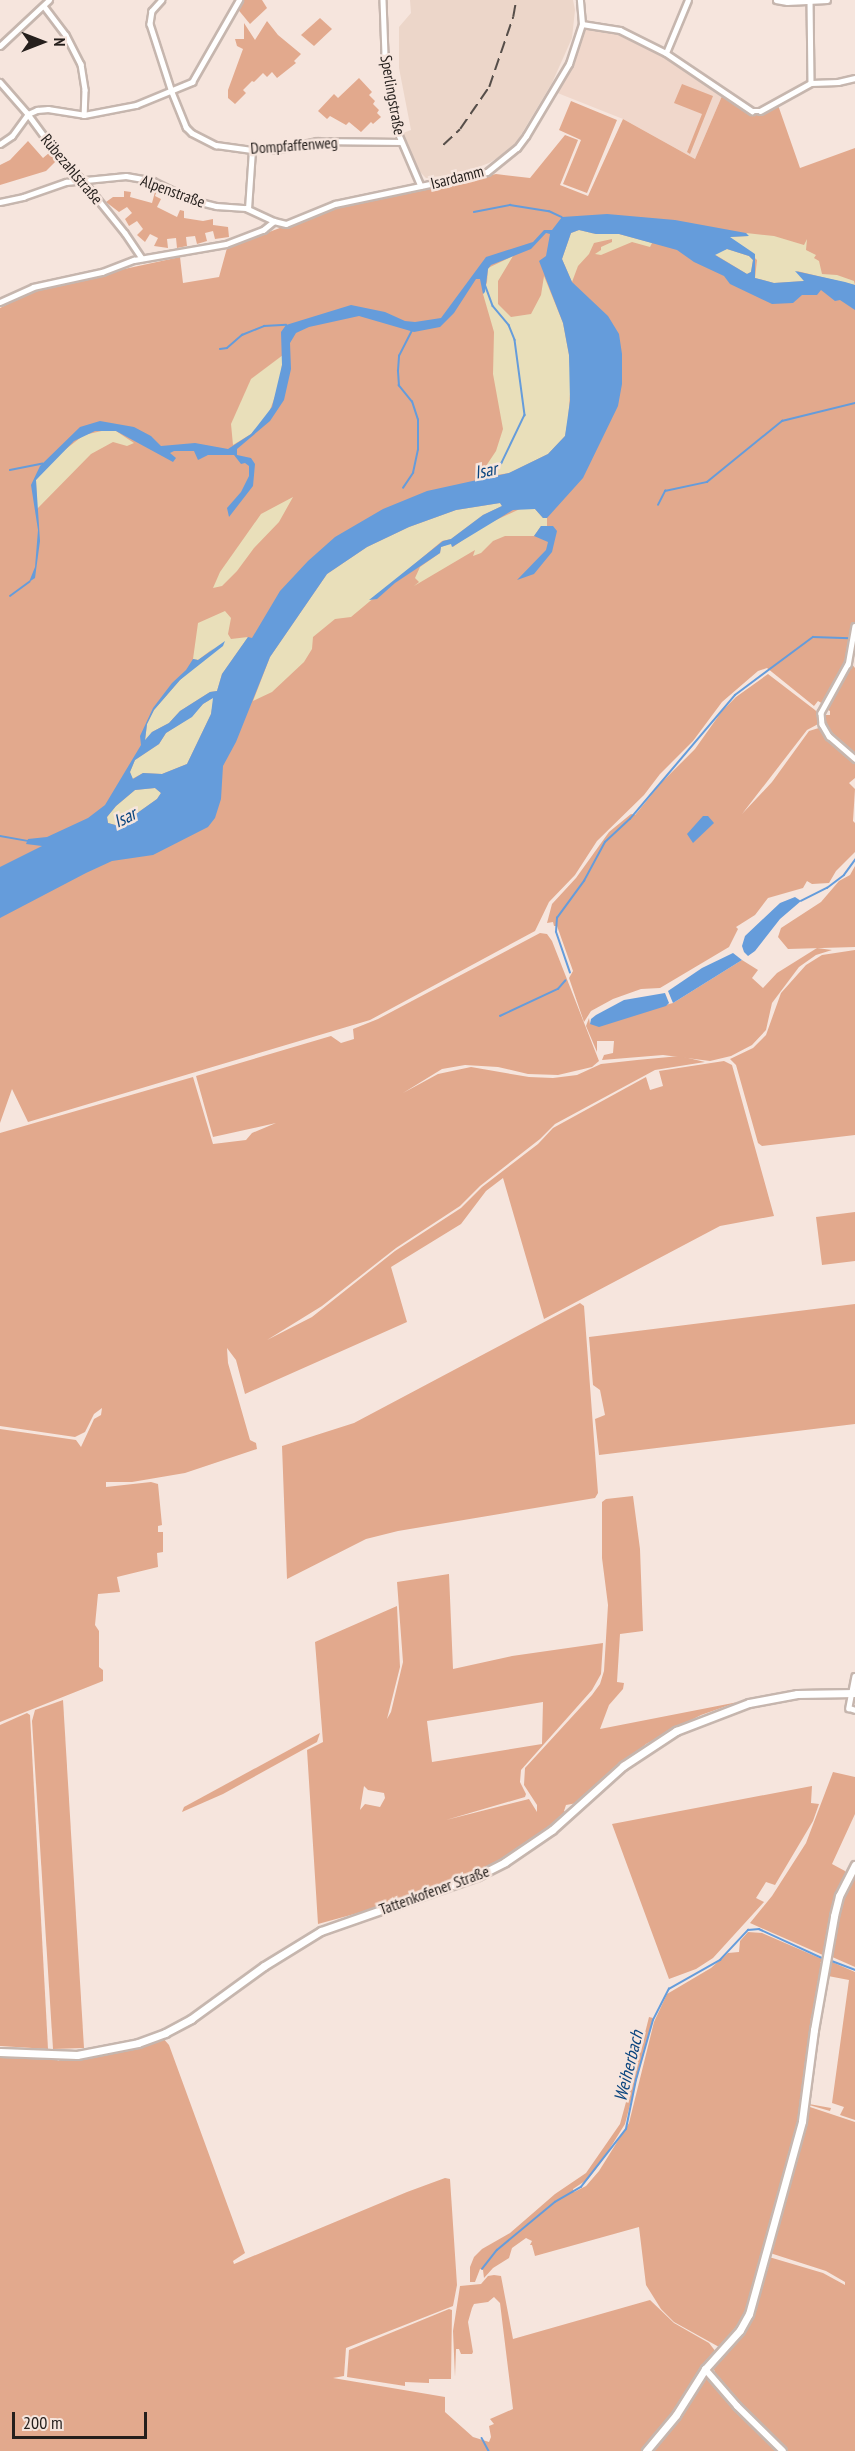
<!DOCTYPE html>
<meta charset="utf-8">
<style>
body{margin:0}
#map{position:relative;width:855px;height:2451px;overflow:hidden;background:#f6e5dd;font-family:"PT Sans Narrow",sans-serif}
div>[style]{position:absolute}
.commercial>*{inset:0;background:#ecd6c9}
.built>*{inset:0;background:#f0d7cb}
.green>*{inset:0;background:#e2a98d}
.sand>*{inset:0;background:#e9dfba}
.water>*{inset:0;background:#659cdb}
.stream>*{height:1.5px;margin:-0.75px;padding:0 0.75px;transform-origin:0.75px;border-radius:0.75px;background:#659cdb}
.roads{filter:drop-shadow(2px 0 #c6b6ae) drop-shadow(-2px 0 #c6b6ae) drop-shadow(0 2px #c6b6ae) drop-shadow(0 -2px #c6b6ae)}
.minor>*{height:4.5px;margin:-2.25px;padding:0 2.25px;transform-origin:2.25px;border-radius:2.25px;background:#fff}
.tertiary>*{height:6px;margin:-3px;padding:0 3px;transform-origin:3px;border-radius:3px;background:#fff}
.secondary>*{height:7px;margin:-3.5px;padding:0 3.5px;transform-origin:3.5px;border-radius:3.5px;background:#fff}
.rail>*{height:1.5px;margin-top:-0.75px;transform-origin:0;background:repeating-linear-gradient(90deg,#564e49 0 12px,transparent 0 18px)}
span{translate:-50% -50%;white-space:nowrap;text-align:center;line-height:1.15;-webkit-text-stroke:5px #f6e5dd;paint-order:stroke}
.street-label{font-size:16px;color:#251f1c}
.water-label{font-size:18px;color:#09447e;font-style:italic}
.north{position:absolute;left:12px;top:12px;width:60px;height:60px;-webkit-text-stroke:4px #f6e5dd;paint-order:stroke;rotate:90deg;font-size:16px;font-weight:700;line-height:24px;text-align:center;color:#251f1c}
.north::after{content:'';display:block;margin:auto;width:21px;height:27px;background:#251f1c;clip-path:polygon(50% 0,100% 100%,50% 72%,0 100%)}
.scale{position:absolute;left:12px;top:2412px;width:135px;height:27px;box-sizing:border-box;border:3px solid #251f1c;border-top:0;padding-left:8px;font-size:18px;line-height:21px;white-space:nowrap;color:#251f1c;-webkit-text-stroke:4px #f6e5dd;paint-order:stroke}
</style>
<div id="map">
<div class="commercial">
<div style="clip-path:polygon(410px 0,573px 0,575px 10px,572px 38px,552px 83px,513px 148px,489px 163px,463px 173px,426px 178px,419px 171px,403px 133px,411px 130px,399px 68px,399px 27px,411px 13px)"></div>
</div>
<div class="built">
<div style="clip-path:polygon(583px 26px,603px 28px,665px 57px,722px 96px,695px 159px,623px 119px,555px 92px,570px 64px)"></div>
</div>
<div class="green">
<div style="clip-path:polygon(239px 0,262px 0,267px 8px,250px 24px,236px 7px)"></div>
<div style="clip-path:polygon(320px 18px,332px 29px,314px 46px,301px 35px)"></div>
<div style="clip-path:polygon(267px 21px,278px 35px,301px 54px,294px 61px,296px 63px,277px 78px,272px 72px,267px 77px,263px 73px,254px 82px,252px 81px,243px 90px,246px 93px,235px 104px,228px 98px,228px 90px,243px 49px,237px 46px,235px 39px,244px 39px,244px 23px,255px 40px)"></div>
<div style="clip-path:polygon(359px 78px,372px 92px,369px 95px,375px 101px,373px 104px,379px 110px,377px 113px,381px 117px,373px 124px,371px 122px,361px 132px,349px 122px,346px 125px,330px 116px,327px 119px,318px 111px,334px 94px,338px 98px)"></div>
<div style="clip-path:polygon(682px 84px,713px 96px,690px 154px,687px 152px,702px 114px,674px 103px)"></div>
<div style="clip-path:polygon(722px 96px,750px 114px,761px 114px,778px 105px,800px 168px,855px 148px,855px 623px,851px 633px,851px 650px,843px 673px,823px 704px,818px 701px,814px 706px,767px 668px,758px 671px,722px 702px,693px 741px,660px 774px,644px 795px,597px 841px,575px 875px,549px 902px,535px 931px,370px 1020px,28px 1122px,12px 1089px,0 1123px,0 308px,41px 287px,180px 257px,183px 283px,219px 277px,227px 248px,330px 209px,496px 174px,530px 178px,565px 135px,578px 140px,560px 185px,588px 196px,623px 119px,695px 159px)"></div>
<div style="clip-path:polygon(571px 101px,617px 120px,587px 193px,563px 184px,581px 140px,559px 130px)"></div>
<div style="clip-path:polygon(28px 141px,43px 158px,49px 153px,57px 160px,46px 171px,0 185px,0 165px,10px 160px)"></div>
<div style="clip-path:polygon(149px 186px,157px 190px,155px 196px,161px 199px,157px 207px,177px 217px,180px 210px,184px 211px,184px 218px,203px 221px,213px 219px,213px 225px,228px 227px,229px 237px,215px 239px,213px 231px,205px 233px,207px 241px,197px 244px,195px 236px,186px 237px,187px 246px,177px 248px,176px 238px,167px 239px,168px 248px,154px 246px,158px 238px,150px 234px,145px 242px,137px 235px,143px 229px,137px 221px,129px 226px,125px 219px,132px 213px,127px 207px,119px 212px,106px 202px,113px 197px,124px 197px,124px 191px,131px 192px,130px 197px,152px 203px,155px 192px,148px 190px)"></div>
<div style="clip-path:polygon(851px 663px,855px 668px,855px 757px,830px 736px,824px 718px,824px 715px,830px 715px,830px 711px,824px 708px)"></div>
<div style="clip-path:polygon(768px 674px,815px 710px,820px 715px,820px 723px,807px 730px,742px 814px,772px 782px,809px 731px,822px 727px,833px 743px,855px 760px,855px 778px,849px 783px,855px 789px,853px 821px,855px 823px,855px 852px,836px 871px,829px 883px,812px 884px,807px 881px,803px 888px,768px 898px,755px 915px,736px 927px,738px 929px,729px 947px,660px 988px,641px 989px,613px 999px,591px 1011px,584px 1022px,569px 978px,573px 971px,557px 926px,554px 926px,553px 922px,547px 923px,552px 904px,576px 878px,609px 832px,631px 814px,635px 815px,662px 782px,695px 749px,722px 711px,736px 697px)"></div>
<div style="clip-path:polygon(855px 866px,855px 947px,788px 949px,778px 937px,781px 928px,821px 902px,839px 881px,850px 875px)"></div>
<div style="clip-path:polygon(540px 933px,547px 934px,552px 941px,599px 1061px,592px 1067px,558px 1075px,528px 1074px,498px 1067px,465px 1065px,442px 1069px,403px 1093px,438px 1074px,471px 1067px,529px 1077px,553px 1078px,577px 1075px,601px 1064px,637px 1060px,680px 1056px,705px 1062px,655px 1070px,555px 1124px,540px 1139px,480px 1186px,460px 1206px,396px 1248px,322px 1306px,267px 1340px,312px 1317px,395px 1251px,461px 1208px,482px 1187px,538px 1144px,553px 1128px,646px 1077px,650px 1090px,663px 1086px,659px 1071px,724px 1061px,732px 1065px,774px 1216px,720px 1226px,544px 1319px,503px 1178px,486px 1191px,461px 1224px,391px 1267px,407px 1322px,245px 1394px,236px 1360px,227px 1348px,228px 1363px,250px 1440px,256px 1443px,257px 1449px,185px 1473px,132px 1482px,106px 1482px,106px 1487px,151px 1482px,158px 1484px,162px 1525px,158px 1526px,158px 1532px,163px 1532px,163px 1552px,157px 1553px,158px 1567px,117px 1577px,120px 1592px,98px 1594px,95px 1625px,99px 1631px,99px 1667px,103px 1670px,103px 1681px,0 1722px,0 1429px,76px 1440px,81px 1447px,94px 1419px,101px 1415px,102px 1408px,94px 1414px,85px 1432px,75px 1437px,0 1426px,0 1133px,193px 1077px,213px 1144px,246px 1140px,252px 1133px,276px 1123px,213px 1137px,196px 1076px,331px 1036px,341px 1043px,354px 1039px,353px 1029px,378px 1019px)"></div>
<div style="clip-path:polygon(817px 948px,832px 950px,816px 955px,799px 967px,772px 1003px,766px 1030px,752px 1045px,731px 1056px,710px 1061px,663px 1055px,602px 1060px,604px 1055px,613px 1053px,614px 1041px,597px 1041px,597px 1052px,586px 1026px,589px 1018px,590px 1024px,673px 1003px,742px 960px,758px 970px,752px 978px,763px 988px,777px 973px)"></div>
<div style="clip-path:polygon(855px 950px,855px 1135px,762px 1146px,758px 1143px,736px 1065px,730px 1059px,753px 1048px,766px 1035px,781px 993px,806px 965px,822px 955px)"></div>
<div style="clip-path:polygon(855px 1212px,855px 1261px,822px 1265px,816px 1217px)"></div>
<div style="clip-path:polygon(580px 1303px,584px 1306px,598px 1493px,595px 1498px,398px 1531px,366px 1539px,287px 1579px,282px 1446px,354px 1423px)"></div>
<div style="clip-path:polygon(855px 1304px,855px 1424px,599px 1455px,595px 1419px,605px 1415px,600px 1390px,593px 1385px,589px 1337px)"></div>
<div style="clip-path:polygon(evenodd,633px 1496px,640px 1549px,643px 1631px,620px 1634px,617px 1682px,624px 1683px,623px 1689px,609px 1705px,600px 1729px,738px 1702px,701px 1715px,646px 1744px,577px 1803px,566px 1805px,564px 1811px,567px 1813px,550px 1828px,502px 1860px,471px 1875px,387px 1905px,318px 1924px,307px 1750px,323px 1742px,315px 1642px,397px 1606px,400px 1667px,387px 1719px,391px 1712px,403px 1662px,397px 1582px,449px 1574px,453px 1669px,512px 1656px,603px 1643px,601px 1674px,592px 1690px,521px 1770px,520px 1782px,526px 1794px,525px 1797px,446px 1820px,529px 1799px,537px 1812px,537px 1805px,524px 1785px,525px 1768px,592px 1695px,600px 1684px,604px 1671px,608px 1605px,602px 1558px,602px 1502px,606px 1499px,633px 1496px,543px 1702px,542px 1744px,432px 1762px,427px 1721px,543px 1702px,633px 1496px,364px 1786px,368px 1790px,384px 1793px,385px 1798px,380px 1807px,365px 1804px,360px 1810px,364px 1786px)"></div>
<div style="clip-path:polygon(63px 1700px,84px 2048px,53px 2049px,32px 1721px,35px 1710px)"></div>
<div style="clip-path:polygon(27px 1713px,30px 1715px,48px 2049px,0 2046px,0 1725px)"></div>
<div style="clip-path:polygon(320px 1733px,317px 1742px,223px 1794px,182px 1812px,184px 1807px)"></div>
<div style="clip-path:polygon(833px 1772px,855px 1777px,855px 1814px,832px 1864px,845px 1871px,847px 1874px,825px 1956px,750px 1923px,772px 1896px,806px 1843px)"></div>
<div style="clip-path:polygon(812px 1786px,811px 1803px,819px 1804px,813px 1821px,775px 1885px,766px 1882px,756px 1898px,764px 1902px,713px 1958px,696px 1969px,669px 1979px,612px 1824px)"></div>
<div style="clip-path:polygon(855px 1870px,855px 1967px,830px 1956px,842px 1899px)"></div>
<div style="clip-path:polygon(748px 1932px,762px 1933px,824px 1960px,820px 1963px,824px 1963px,821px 1981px,817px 1981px,820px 1983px,814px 2018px,810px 2019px,814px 2021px,808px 2063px,804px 2064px,807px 2066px,800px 2123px,797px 2123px,799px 2126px,763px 2257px,761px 2257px,752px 2300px,739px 2327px,719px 2347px,674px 2322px,661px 2309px,646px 2285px,639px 2227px,535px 2256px,532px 2245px,530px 2245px,532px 2241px,526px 2238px,512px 2248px,509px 2258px,493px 2268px,484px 2278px,483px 2270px,480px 2269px,475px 2282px,470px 2282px,470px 2267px,474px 2257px,482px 2249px,510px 2233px,555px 2194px,586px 2173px,620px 2124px,646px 2029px,649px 2017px,653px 2018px,625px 2124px,602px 2161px,588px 2179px,573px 2189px,574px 2192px,586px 2186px,599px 2171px,629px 2123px,654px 2022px,667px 1994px,711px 1968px,728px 1953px,739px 1952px,740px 1941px)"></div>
<div style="clip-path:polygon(832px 1962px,855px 1972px,855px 2120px,840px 2115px,844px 2107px,832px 2103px,849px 1980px,828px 1976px,809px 2104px,831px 2108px,830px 2111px,809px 2105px,808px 2101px,828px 1965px)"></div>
<div style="clip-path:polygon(162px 2037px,169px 2045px,245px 2253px,233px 2261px,234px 2264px,407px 2192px,445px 2178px,450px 2179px,457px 2285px,453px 2306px,346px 2348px,344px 2376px,333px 2378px,445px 2397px,445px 2412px,473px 2437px,489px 2442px,491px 2437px,489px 2426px,494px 2424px,490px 2419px,513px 2409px,500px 2303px,494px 2297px,488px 2302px,474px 2304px,472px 2308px,468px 2322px,473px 2352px,472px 2354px,461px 2354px,459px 2349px,456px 2349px,455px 2377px,453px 2331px,460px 2286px,481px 2284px,488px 2276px,494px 2275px,501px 2276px,513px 2339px,650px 2300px,674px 2323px,709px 2343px,716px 2352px,678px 2408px,643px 2451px,0 2451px,0 2055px,52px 2058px,59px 2061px,60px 2058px,123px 2050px)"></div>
<div style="clip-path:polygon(810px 2107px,855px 2122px,855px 2451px,787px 2451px,739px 2405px,717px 2378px,713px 2367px,751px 2316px,769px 2257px,823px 2273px,845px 2285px,845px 2282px,826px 2271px,770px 2253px)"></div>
<div style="clip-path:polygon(449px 2309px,452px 2310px,451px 2379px,429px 2379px,429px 2383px,405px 2382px,405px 2386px,347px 2377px,349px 2350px)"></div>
<div style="clip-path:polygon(703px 2377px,712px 2380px,737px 2410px,779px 2451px,650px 2451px,664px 2436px)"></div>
</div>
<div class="sand">
<div style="clip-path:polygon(579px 230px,596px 234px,619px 234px,652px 243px,650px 247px,632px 242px,601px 255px,595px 254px,601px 250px,601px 247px,612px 242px,612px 239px,594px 243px,589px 254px,578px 266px,572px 282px,562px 259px,571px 233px)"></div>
<div style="clip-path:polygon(746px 233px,774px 236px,804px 245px,807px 239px,806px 250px,816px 255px,814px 258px,819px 261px,822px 274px,837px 275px,854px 281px,855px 285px,797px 271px,804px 281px,774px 283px,755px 278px,757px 260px,741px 245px,726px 237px,748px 236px)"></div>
<div style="clip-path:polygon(727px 249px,749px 256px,753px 260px,751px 272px,747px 274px,714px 254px)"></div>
<div style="clip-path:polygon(513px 256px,498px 281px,498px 304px,511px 317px,531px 314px,541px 295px,544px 276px,563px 323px,569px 355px,571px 381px,568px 420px,565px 436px,548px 454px,509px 473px,478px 478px,496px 451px,503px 429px,493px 374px,494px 332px,483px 294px,487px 282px,488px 268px)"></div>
<div style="clip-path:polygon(283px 355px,280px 383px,267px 418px,251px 434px,233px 445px,231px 424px,251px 379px)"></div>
<div style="clip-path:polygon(106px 430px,116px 431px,134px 443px,127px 446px,113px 442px,91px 454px,37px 509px,36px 480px,53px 459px,84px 435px)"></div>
<div style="clip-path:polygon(293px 497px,279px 522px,254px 548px,237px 571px,222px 586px,213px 588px,220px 572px,261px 514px)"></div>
<div style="clip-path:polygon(500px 503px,502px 506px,483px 515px,451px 539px,442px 541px,351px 617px,335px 619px,313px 637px,312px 649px,304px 662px,272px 692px,253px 701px,270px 657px,327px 574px,367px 547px,409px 527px,456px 510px)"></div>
<div style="clip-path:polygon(522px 508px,535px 509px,543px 518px,547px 518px,547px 526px,541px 526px,534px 536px,505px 536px,493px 541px,481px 553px,473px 556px,475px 550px,414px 586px,419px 582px,415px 578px,420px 567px,440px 553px,441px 547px,451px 543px,453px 547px,481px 527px)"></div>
<div style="clip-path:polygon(225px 611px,231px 618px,228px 634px,231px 639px,248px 637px,222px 674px,217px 691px,210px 692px,180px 711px,169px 723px,152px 732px,145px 741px,147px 724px,154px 710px,180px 680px,214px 648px,198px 660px,193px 659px,198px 623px)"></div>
<div style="clip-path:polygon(214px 697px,211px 714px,187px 764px,162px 774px,143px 773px,132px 779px,130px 772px,135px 760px,159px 744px,166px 733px,191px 717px,203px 704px)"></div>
<div style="clip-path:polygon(155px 788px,161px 793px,157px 799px,119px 826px,108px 823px,107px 817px,116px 806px,135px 790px)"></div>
</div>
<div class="water">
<div style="clip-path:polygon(evenodd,607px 214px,675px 220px,746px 233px,749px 236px,730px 237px,755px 254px,755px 278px,774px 283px,804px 281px,795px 271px,845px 282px,855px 285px,855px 310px,840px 300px,835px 301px,821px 290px,817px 295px,802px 295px,793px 303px,772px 304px,730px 284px,724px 276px,694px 262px,677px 250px,619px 234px,596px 234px,579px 230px,571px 233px,562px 259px,572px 282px,608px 316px,619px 334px,622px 354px,622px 384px,618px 406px,583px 478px,547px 518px,543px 518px,535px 509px,513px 510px,452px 547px,451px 544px,441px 547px,440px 553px,395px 583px,377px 599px,369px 600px,443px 541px,451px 539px,483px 515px,502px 506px,500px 503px,456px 510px,409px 527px,367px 547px,327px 574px,270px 657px,236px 742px,223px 766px,221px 799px,215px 818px,208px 827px,153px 855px,112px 861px,86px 873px,0 918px,0 867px,42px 846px,26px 844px,28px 839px,47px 837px,88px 818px,105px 805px,141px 745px,140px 736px,153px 708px,172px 683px,186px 670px,193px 659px,198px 660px,225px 641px,223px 646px,180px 680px,154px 710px,147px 724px,145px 740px,152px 732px,169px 723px,180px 711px,210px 692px,217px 691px,222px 674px,248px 637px,252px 638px,280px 591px,308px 561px,335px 537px,383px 509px,427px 491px,509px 473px,548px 454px,565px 436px,570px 401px,569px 355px,563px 323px,539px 261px,546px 256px,550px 234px,546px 233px,531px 249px,491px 265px,488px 269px,485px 292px,483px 294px,480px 279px,476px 279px,454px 313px,440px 327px,414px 332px,359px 316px,309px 327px,296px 333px,290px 343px,291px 369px,284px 400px,270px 421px,237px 449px,237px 455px,251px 458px,255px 464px,253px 486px,229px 517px,227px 508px,241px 492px,249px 476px,249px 466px,245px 463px,241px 464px,234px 455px,208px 455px,198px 460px,194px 451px,174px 451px,170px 453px,176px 458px,173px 462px,116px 431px,95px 431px,74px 441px,36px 480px,40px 541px,35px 578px,29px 582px,35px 567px,38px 530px,31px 485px,40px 466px,80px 427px,100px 421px,134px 427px,151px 436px,161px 446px,195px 443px,228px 449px,251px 434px,272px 407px,282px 365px,281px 332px,286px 325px,351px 305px,385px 312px,405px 321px,415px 322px,441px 318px,486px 257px,533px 242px,544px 230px,552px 230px,562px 217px,607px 214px,727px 249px,749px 256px,753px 260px,751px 272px,747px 274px,715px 255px,727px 249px,607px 214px,213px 698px,211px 714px,187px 764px,162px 774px,143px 773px,133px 779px,130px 772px,135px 760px,159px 744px,166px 733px,192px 717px,203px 704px,213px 698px,607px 214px,155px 788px,161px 793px,157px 799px,119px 826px,108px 823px,107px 817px,116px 806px,135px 790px,155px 788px)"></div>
<div style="clip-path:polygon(541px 526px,553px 526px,557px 531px,552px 552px,534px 574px,517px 580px,546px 550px,548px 542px,534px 536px)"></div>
<div style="clip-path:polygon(703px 816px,708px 816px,714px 823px,693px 843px,687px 834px)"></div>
<div style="clip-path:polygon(795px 897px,801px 901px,780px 919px,755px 951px,748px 956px,744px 952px,742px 946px,745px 936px,780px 903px)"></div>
<div style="clip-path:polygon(733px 953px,742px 960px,673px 1003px,668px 991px,702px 968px)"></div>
<div style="clip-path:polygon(665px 993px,669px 1003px,666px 1006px,599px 1027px,590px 1024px,591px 1019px,596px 1015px,624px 1000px)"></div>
</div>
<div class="stream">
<div style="left:474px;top:212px;width:37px;rotate:-11deg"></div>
<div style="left:510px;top:205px;width:39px;rotate:9deg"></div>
<div style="left:549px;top:211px;width:14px;rotate:25deg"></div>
<div style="left:485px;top:284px;width:23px;rotate:70deg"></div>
<div style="left:493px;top:306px;width:25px;rotate:50deg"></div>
<div style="left:509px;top:325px;width:16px;rotate:68deg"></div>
<div style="left:515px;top:340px;width:76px;rotate:82.4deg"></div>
<div style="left:525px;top:415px;width:53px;rotate:115.6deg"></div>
<div style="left:502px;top:463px;width:20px;rotate:135deg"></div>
<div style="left:220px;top:349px;width:7px;rotate:-8deg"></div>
<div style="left:227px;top:348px;width:20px;rotate:-41deg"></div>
<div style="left:242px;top:335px;width:24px;rotate:-22deg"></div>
<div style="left:264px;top:326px;width:22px;rotate:-3deg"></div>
<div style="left:10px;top:470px;width:33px;rotate:-11deg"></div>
<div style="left:403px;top:488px;width:18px;rotate:-56deg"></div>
<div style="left:413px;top:473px;width:24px;rotate:-78deg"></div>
<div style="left:418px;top:450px;width:30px;rotate:-90deg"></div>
<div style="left:418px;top:420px;width:19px;rotate:-108deg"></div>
<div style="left:412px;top:402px;width:21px;rotate:-129deg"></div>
<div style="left:399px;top:386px;width:15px;rotate:-94deg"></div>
<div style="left:398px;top:371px;width:15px;rotate:-86deg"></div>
<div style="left:399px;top:356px;width:28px;rotate:-63deg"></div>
<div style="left:658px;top:505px;width:16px;rotate:-63deg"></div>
<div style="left:665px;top:491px;width:43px;rotate:-12.1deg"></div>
<div style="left:707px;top:482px;width:97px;rotate:-39.1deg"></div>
<div style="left:782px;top:421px;width:75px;rotate:-13.9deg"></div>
<div style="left:10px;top:596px;width:24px;rotate:-36deg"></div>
<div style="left:0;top:836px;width:29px;rotate:10deg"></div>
<div style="left:801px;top:901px;width:29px;rotate:-27deg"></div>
<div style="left:827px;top:888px;width:21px;rotate:-37deg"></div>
<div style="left:844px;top:875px;width:19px;rotate:-54deg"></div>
<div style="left:570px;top:973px;width:43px;rotate:-108.9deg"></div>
<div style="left:556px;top:932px;width:14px;rotate:-86deg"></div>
<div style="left:557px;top:918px;width:46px;rotate:-53.9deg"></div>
<div style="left:584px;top:881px;width:44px;rotate:-61.7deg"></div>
<div style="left:605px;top:842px;width:34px;rotate:-43deg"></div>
<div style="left:630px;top:819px;width:162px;rotate:-49.7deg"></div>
<div style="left:735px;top:695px;width:97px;rotate:-36.6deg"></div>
<div style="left:813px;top:637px;width:37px;rotate:2deg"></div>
<div style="left:500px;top:1016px;width:64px;rotate:-25deg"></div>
<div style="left:558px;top:989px;width:11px;rotate:-49deg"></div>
<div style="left:832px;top:1961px;width:25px;rotate:21deg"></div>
<div style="left:482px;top:2269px;width:24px;rotate:-52deg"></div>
<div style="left:497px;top:2250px;width:75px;rotate:-39.6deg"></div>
<div style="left:555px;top:2202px;width:30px;rotate:-30deg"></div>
<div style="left:581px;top:2187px;width:73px;rotate:-52.2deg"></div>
<div style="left:626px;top:2129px;width:50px;rotate:-78.5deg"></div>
<div style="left:636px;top:2080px;width:62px;rotate:-74.2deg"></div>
<div style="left:653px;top:2020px;width:35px;rotate:-63deg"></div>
<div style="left:669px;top:1989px;width:59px;rotate:-29.6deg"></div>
<div style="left:720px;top:1960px;width:41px;rotate:-47deg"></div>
<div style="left:748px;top:1930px;width:11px;rotate:-5deg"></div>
<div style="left:759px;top:1929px;width:69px;rotate:24.7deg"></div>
<div style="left:482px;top:2438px;width:15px;rotate:62deg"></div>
</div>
<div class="roads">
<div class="minor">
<div style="left:162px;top:0;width:15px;rotate:132deg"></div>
<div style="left:152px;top:11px;width:13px;rotate:99deg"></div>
<div style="left:150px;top:24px;width:71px;rotate:72.1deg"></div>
<div style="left:172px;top:92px;width:38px;rotate:68deg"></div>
<div style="left:186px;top:127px;width:8px;rotate:45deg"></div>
<div style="left:192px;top:133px;width:27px;rotate:27deg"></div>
<div style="left:216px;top:145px;width:36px;rotate:8deg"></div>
<div style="left:252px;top:150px;width:23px"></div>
<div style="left:275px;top:150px;width:43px;rotate:-12.1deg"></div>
<div style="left:317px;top:141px;width:84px;rotate:0.7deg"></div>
<div style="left:383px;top:0;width:54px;rotate:87.9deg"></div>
<div style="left:385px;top:54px;width:75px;rotate:81.5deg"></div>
<div style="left:396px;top:128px;width:63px;rotate:66.7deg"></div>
<div style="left:776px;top:0;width:11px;rotate:10deg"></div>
<div style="left:787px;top:2px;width:40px;rotate:-2.9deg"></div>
<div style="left:810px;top:0;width:83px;rotate:89.3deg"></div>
<div style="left:44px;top:6px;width:36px;rotate:53deg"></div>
<div style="left:66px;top:35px;width:33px;rotate:63deg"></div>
<div style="left:81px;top:64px;width:26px;rotate:81deg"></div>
<div style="left:85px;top:90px;width:25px;rotate:92deg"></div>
<div style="left:582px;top:24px;width:38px;rotate:9deg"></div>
<div style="left:620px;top:30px;width:51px;rotate:26.6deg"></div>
<div style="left:666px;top:53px;width:104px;rotate:34deg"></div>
<div style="left:752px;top:111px;width:8px"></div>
<div style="left:760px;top:111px;width:58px;rotate:-28.8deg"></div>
<div style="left:811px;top:83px;width:27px;rotate:-2deg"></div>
<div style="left:838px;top:82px;width:17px;rotate:-13deg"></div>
<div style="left:0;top:46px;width:67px;rotate:-43.2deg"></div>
<div style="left:666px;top:53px;width:57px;rotate:-67.5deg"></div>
<div style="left:0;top:82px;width:43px;rotate:48.8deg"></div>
<div style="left:28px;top:114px;width:56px;rotate:53.7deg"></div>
<div style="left:61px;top:159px;width:33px;rotate:45deg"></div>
<div style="left:84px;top:182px;width:65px;rotate:51.2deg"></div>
<div style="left:125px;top:233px;width:30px;rotate:56deg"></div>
<div style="left:0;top:144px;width:14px;rotate:-34deg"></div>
<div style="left:12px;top:136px;width:27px;rotate:-54deg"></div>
<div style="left:28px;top:114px;width:10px;rotate:-24deg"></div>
<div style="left:37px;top:110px;width:11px;rotate:-5deg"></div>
<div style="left:48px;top:109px;width:36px;rotate:9deg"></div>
<div style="left:84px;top:115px;width:53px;rotate:-10.9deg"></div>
<div style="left:136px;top:105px;width:61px;rotate:-22.3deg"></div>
<div style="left:192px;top:82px;width:95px;rotate:-60.2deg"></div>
<div style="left:0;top:202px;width:24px;rotate:-12deg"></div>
<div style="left:23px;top:197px;width:46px;rotate:-19.2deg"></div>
<div style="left:66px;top:182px;width:60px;rotate:-5.7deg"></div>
<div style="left:126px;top:176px;width:27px;rotate:10deg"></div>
<div style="left:153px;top:181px;width:43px;rotate:26deg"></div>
<div style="left:192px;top:200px;width:25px;rotate:14deg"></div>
<div style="left:216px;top:206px;width:30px;rotate:4deg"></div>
<div style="left:246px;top:208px;width:31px;rotate:25deg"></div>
<div style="left:274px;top:221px;width:12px;rotate:14deg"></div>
<div style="left:286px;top:224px;width:53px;rotate:-22.2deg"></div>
<div style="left:335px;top:204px;width:155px;rotate:-11.9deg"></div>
<div style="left:487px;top:172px;width:38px;rotate:-39deg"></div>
<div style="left:517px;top:148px;width:15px;rotate:-53deg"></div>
<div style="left:526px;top:136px;width:84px;rotate:-59.2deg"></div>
<div style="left:569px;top:64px;width:42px;rotate:-72deg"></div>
<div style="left:582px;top:24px;width:24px;rotate:-95deg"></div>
<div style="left:248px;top:209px;width:59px;rotate:-86.1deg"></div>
<div style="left:0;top:302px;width:36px;rotate:-24deg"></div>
<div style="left:33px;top:287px;width:71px;rotate:-12.3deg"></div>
<div style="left:102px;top:272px;width:34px;rotate:-21deg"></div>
<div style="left:134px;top:260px;width:93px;rotate:-9.9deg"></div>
<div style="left:226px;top:244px;width:40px;rotate:-21deg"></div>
<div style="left:263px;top:230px;width:14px;rotate:-39deg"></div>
<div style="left:855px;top:626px;width:39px;rotate:100deg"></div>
<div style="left:848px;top:664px;width:56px;rotate:118.9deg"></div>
<div style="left:821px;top:713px;width:11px;rotate:85deg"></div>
<div style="left:822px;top:724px;width:14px;rotate:60deg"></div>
<div style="left:829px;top:736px;width:35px;rotate:41deg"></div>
<div style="left:855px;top:1676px;width:33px;rotate:101deg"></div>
<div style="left:849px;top:1708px;width:6px;rotate:18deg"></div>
</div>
<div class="tertiary">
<div style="left:705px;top:2369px;width:49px;rotate:49.1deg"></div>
<div style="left:737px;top:2406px;width:64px;rotate:44.4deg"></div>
</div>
<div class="secondary">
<div style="left:0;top:2052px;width:77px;rotate:2.2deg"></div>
<div style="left:77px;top:2055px;width:62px;rotate:-11.1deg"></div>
<div style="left:138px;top:2043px;width:29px;rotate:-20deg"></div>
<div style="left:165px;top:2033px;width:30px;rotate:-28deg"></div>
<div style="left:191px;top:2019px;width:90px;rotate:-36deg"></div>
<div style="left:264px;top:1966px;width:67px;rotate:-31.6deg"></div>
<div style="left:321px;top:1931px;width:166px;rotate:-19.3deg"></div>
<div style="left:478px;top:1876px;width:30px;rotate:-27deg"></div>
<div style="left:505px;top:1862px;width:57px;rotate:-34.2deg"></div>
<div style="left:552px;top:1830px;width:96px;rotate:-42deg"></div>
<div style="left:623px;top:1766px;width:64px;rotate:-33.4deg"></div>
<div style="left:676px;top:1731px;width:78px;rotate:-21deg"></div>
<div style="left:749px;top:1703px;width:49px;rotate:-10.6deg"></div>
<div style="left:797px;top:1694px;width:58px;rotate:-1deg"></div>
<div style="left:646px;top:2451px;width:47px;rotate:-50.2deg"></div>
<div style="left:676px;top:2415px;width:54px;rotate:-57.8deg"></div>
<div style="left:705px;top:2369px;width:52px;rotate:-48.1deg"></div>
<div style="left:740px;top:2330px;width:18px;rotate:-61deg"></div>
<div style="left:749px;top:2314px;width:200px;rotate:-74.6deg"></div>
<div style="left:802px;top:2121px;width:92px;rotate:-82.5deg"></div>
<div style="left:814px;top:2030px;width:116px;rotate:-80deg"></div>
<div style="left:834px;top:1916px;width:21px;rotate:-76deg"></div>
<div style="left:839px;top:1896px;width:35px;rotate:-63deg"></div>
</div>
</div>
<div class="rail">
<div style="left:443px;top:145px;width:23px;rotate:-43deg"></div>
<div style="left:460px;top:129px;width:51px;rotate:-55.4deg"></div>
<div style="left:489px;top:87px;width:74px;rotate:-71.1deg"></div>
<div style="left:513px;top:17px;width:17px;rotate:-80deg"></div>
</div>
<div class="street-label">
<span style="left:393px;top:95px;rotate:80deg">Sperlingstraße</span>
<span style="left:294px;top:145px;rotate:-4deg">Dompfaffenweg</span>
<span style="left:72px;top:169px;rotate:50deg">Rübezahlstraße</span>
<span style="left:457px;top:177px;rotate:-14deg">Isardamm</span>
<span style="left:173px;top:191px;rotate:20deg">Alpenstraße</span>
<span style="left:434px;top:1890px;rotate:-20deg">Tattenkofener Straße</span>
</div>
<div class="water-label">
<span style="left:486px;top:471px;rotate:-12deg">Isar</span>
<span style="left:125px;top:818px;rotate:-26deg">Isar</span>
<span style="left:629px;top:2066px;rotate:-76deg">Weiherbach</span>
</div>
<div class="north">N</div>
<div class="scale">200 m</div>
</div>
